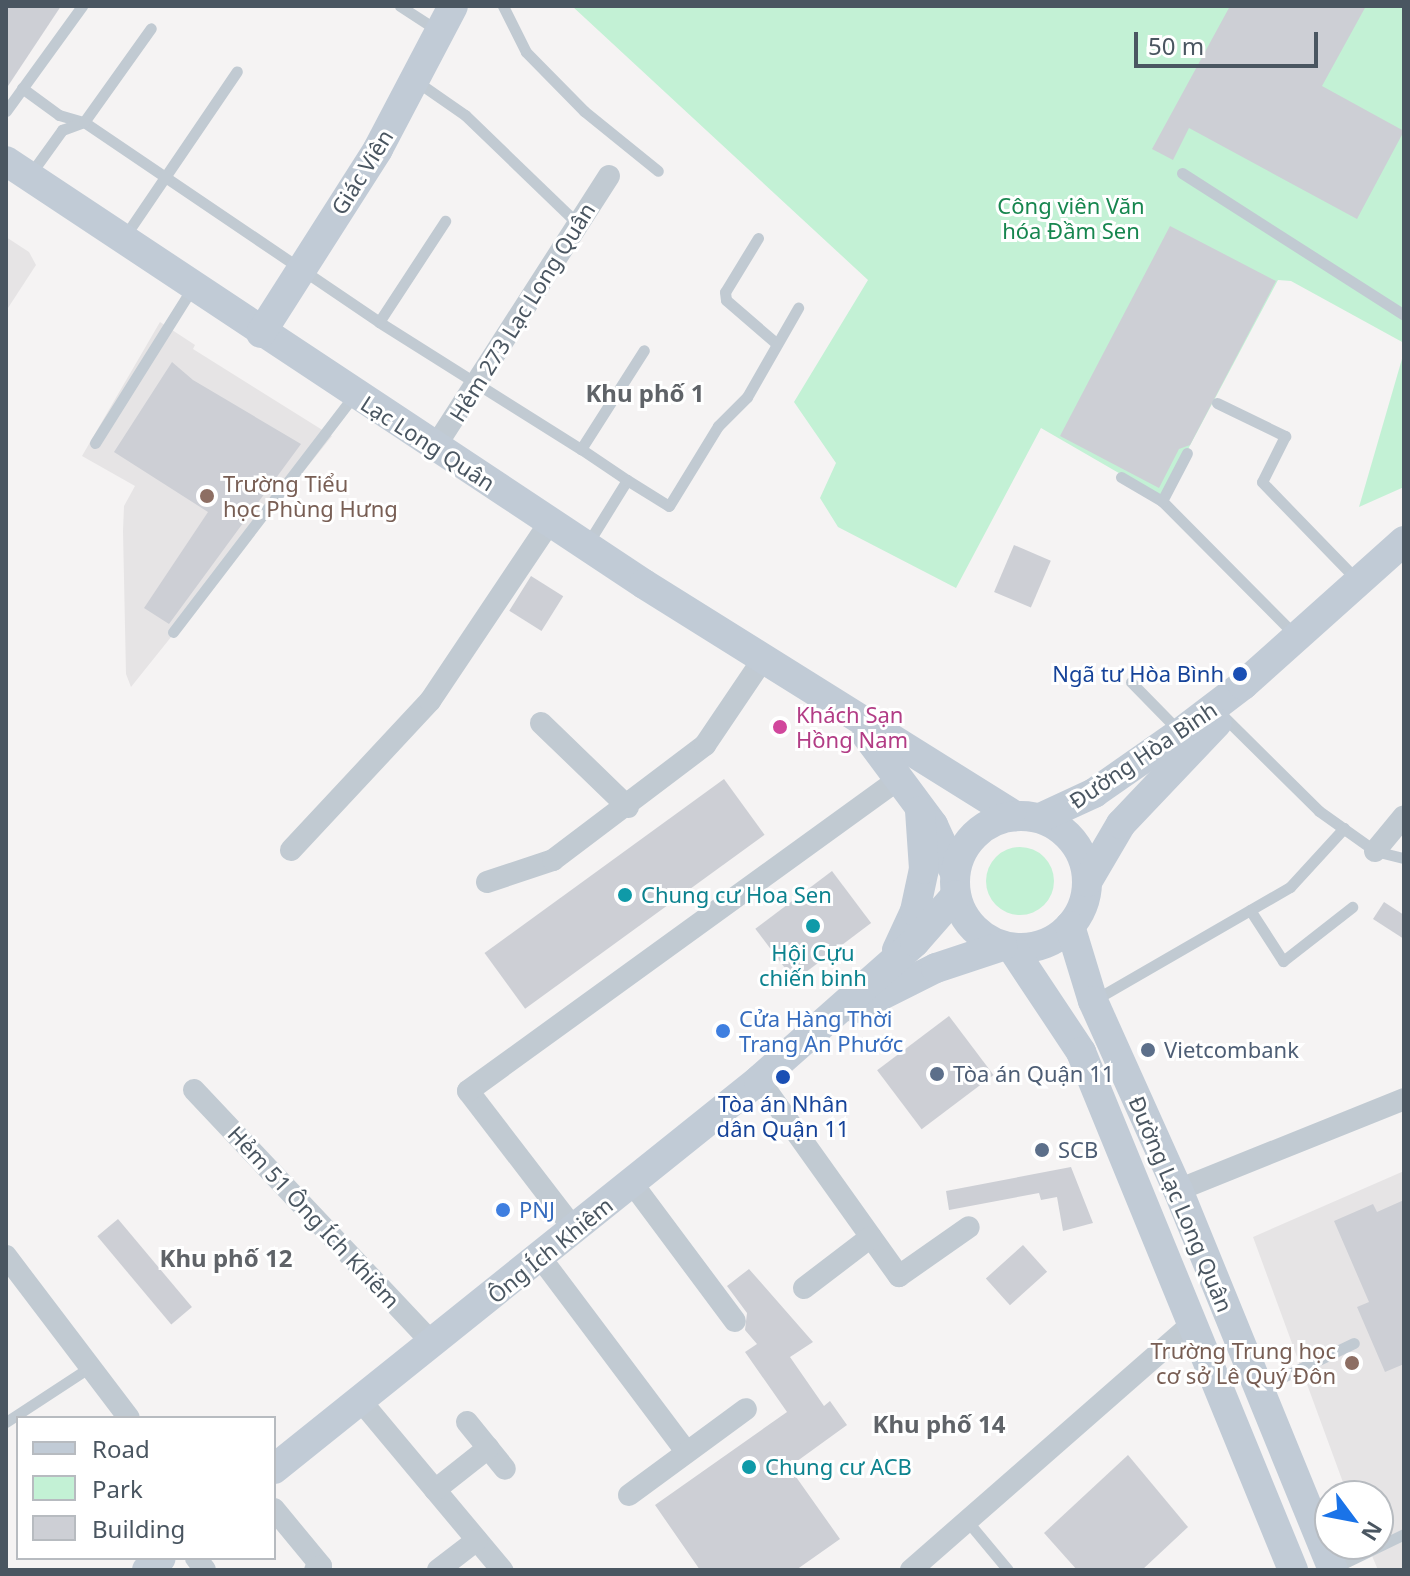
<!DOCTYPE html>
<meta charset="utf-8">
<style>
body{margin:0}
#map{position:relative;width:1410px;height:1576px;overflow:hidden;background:#f5f3f3;font-family:"Noto Sans",sans-serif}
div>[style]{position:absolute}
.education>*{inset:0;background:#e6e4e5}
.green>*{inset:0;background:#c3f1d5}
.round{border-radius:50%}
.building>*{inset:0;background:#cdcfd5;transform-origin:0 0}
.lane>*{height:11px;margin:-5.5px;padding:0 5.5px;transform-origin:5.5px;border-radius:5.5px;background:#c1cad2}
.street>*{height:22px;margin:-11px;padding:0 11px;transform-origin:11px;border-radius:11px;background:#c1cad2}
.secondary>*{height:30px;margin:-15px;padding:0 15px;transform-origin:15px;border-radius:15px;background:#c1cbd6}
.secondary>.ring{margin:-15px;padding:0;box-sizing:content-box;background:none;border:30px solid #c1cbd6;border-radius:50%}
.dots>*{width:22px;height:22px;translate:-50% -50%;box-sizing:border-box;border:4px solid #fff;border-radius:50%}
span{translate:-50% -50%;white-space:nowrap;text-align:center;line-height:1.15;-webkit-text-stroke:6px #fff;paint-order:stroke}
.street-label{font-size:22px;color:#4a5661}
.park-label{font-size:22px;color:#17864f}
.education-label{font-size:22px;color:#785e54}
.left{translate:0 -50%;text-align:left}
.right{translate:-100% -50%;text-align:right}
.transit-label{font-size:22px;color:#164399}
.hotel-label{font-size:22px;color:#b23c85}
.culture-label{font-size:22px;color:#0d838f}
.shop-label{font-size:22px;color:#366cbe}
.service-label{font-size:22px;color:#4e5e75}
.neighbourhood-label{font-size:24px;color:#5f6368;font-weight:700}
.frame{position:absolute;inset:0;border:8px solid #4a5661;pointer-events:none}
.legend{position:absolute;left:16px;top:1416px;width:260px;height:144px;box-sizing:border-box;background:#fff;border:2px solid #b7bbc0;margin:0;padding:10px 14px;list-style:none;font-size:24px;color:#4a5661}
.legend li{display:flex;align-items:center;gap:16px;height:40px}
.legend b{width:40px;border:2px solid #b7bbc0}
.north{position:absolute;left:1314px;top:1480px;width:80px;height:80px;box-sizing:border-box;background:#fff;border:2px solid #b7bbc0;border-radius:50%;rotate:122deg;font-size:22px;font-weight:700;line-height:32px;text-align:center;color:#4a5661}
.north::after{content:'';display:block;margin:auto;width:28px;height:36px;background:#1a73e8;clip-path:polygon(50% 0,100% 100%,50% 72%,0 100%)}
.scale{position:absolute;left:1134px;top:32px;width:184px;height:36px;box-sizing:border-box;border:4px solid #4a5661;border-top:0;padding-left:10px;font-size:24px;line-height:28px;white-space:nowrap;color:#4a5661;-webkit-text-stroke:6px #fff;paint-order:stroke}
</style>
<div id="map">
<div class="education">
<div style="clip-path:polygon(6px 237px,29px 252px,36px 265px,6px 311px)"></div>
<div style="clip-path:polygon(160px 322px,195px 345px,193px 349px,332px 436px,131px 687px,126px 674px,123px 531px,124px 506px,135px 486px,82px 456px)"></div>
<div style="clip-path:polygon(1404px 1171px,1404px 1570px,1378px 1570px,1367px 1544px,1378px 1544px,1378px 1496px,1348px 1496px,1253px 1237px)"></div>
</div>
<div class="green">
<div style="clip-path:polygon(572px 6px,1404px 6px,1404px 343px,1291px 281px,1278px 280px,1162px 498px,1041px 428px,956px 588px,838px 527px,820px 498px,836px 463px,794px 402px,868px 280px)"></div>
<div style="clip-path:polygon(1404px 352px,1404px 487px,1359px 507px)"></div>
<div class="round" style="left:986px;top:847px;width:68px;height:68px"></div>
</div>
<div class="building">
<div style="clip-path:polygon(6px 6px,61px 6px,6px 89px)"></div>
<div style="clip-path:polygon(1230px 6px,1366px 6px,1322px 86px,1404px 131px,1357px 219px,1189px 128px,1173px 160px,1152px 149px)"></div>
<div style="clip-path:polygon(1170px 226px,1276px 281px,1190px 445px,1179px 449px,1159px 488px,1060px 436px)"></div>
<div style="clip-path:polygon(172px 362px,193px 380px,301px 444px,169px 624px,144px 608px,208px 512px,114px 452px)"></div>
<div style="left:1014px;top:545px;width:40px;height:51px;rotate:23deg"></div>
<div style="left:531px;top:576px;width:38px;height:41px;rotate:32deg"></div>
<div style="left:724px;top:779px;width:69px;height:296px;rotate:54deg"></div>
<div style="left:832px;top:871px;width:65px;height:96px;rotate:53deg"></div>
<div style="clip-path:polygon(1384px 902px,1404px 915px,1404px 939px,1373px 919px)"></div>
<div style="left:949px;top:1016px;width:74px;height:90px;rotate:53deg"></div>
<div style="clip-path:polygon(1071px 1167px,1093px 1223px,1063px 1231px,1057px 1197px,1041px 1200px,1039px 1193px,949px 1210px,946px 1191px)"></div>
<div style="clip-path:polygon(1404px 1200px,1404px 1364px,1385px 1372px,1357px 1307px,1369px 1302px,1334px 1221px,1373px 1204px,1377px 1212px)"></div>
<div style="left:118px;top:1219px;width:115px;height:27px;rotate:50deg"></div>
<div style="left:1023px;top:1245px;width:36px;height:50px;rotate:48deg"></div>
<div style="clip-path:polygon(749px 1269px,813px 1342px,790px 1357px,824px 1406px,830px 1401px,847px 1425px,789px 1467px,840px 1539px,796px 1570px,700px 1570px,655px 1505px,787px 1412px,745px 1352px,757px 1344px,745px 1330px,747px 1313px,727px 1286px)"></div>
<div style="clip-path:polygon(1128px 1455px,1188px 1527px,1142px 1570px,1077px 1570px,1044px 1533px)"></div>
</div>
<div class="lane">
<div style="left:400px;top:6px;width:48px;rotate:33deg"></div>
<div style="left:503px;top:6px;width:51px;rotate:63.4deg"></div>
<div style="left:526px;top:52px;width:83px;rotate:45.5deg"></div>
<div style="left:584px;top:111px;width:95px;rotate:39deg"></div>
<div style="left:416px;top:81px;width:60px;rotate:34.8deg"></div>
<div style="left:465px;top:115px;width:157px;rotate:44deg"></div>
<div style="left:22px;top:88px;width:46px;rotate:36.1deg"></div>
<div style="left:59px;top:115px;width:26px;rotate:16deg"></div>
<div style="left:84px;top:122px;width:356px;rotate:34.1deg"></div>
<div style="left:379px;top:322px;width:239px;rotate:32.2deg"></div>
<div style="left:6px;top:111px;width:130px;rotate:-54.1deg"></div>
<div style="left:1182px;top:173px;width:264px;rotate:32.6deg"></div>
<div style="left:29px;top:176px;width:57px;rotate:-54.3deg"></div>
<div style="left:62px;top:130px;width:23px;rotate:-20deg"></div>
<div style="left:84px;top:122px;width:115px;rotate:-54.5deg"></div>
<div style="left:125px;top:236px;width:199px;rotate:-55.8deg"></div>
<div style="left:758px;top:238px;width:63px;rotate:121.4deg"></div>
<div style="left:725px;top:292px;width:8px;rotate:83deg"></div>
<div style="left:726px;top:300px;width:67px;rotate:40.8deg"></div>
<div style="left:379px;top:322px;width:121px;rotate:-56.8deg"></div>
<div style="left:1217px;top:403px;width:76px;rotate:25.9deg"></div>
<div style="left:1285px;top:436px;width:51px;rotate:116.6deg"></div>
<div style="left:1262px;top:482px;width:136px;rotate:45.9deg"></div>
<div style="left:95px;top:443px;width:184px;rotate:-57.9deg"></div>
<div style="left:1121px;top:477px;width:48px;rotate:30.3deg"></div>
<div style="left:1162px;top:501px;width:190px;rotate:45.2deg"></div>
<div style="left:627px;top:480px;width:55px;rotate:-146deg"></div>
<div style="left:581px;top:449px;width:117px;rotate:-57.5deg"></div>
<div style="left:1162px;top:501px;width:54px;rotate:-62.5deg"></div>
<div style="left:588px;top:543px;width:74px;rotate:-58.2deg"></div>
<div style="left:627px;top:480px;width:49px;rotate:31.8deg"></div>
<div style="left:669px;top:506px;width:94px;rotate:-58.5deg"></div>
<div style="left:718px;top:426px;width:41px;rotate:-45deg"></div>
<div style="left:747px;top:397px;width:103px;rotate:-60.2deg"></div>
<div style="left:173px;top:632px;width:298px;rotate:-52.6deg"></div>
<div style="left:1131px;top:682px;width:70px;rotate:45.6deg"></div>
<div style="left:1223px;top:716px;width:135px;rotate:44.7deg"></div>
<div style="left:1319px;top:811px;width:69px;rotate:35.5deg"></div>
<div style="left:1375px;top:851px;width:30px;rotate:14deg"></div>
<div style="left:1250px;top:910px;width:61px;rotate:57.1deg"></div>
<div style="left:1283px;top:961px;width:88px;rotate:-38deg"></div>
<div style="left:1096px;top:999px;width:224px;rotate:-30deg"></div>
<div style="left:1290px;top:887px;width:80px;rotate:-47.5deg"></div>
<div style="left:1260px;top:1388px;width:104px;rotate:-25.6deg"></div>
<div style="left:6px;top:1422px;width:100px;rotate:-33.2deg"></div>
<div style="left:968px;top:1522px;width:62px;rotate:50.2deg"></div>
<div style="left:1334px;top:1568px;width:78px;rotate:-25.9deg"></div>
</div>
<div class="street">
<div style="left:435px;top:447px;width:322px;rotate:-57.3deg"></div>
<div style="left:541px;top:723px;width:121px;rotate:44deg"></div>
<div style="left:291px;top:850px;width:204px;rotate:-47deg"></div>
<div style="left:430px;top:701px;width:216px;rotate:-56.2deg"></div>
<div style="left:1375px;top:851px;width:45px;rotate:-50.4deg"></div>
<div style="left:487px;top:882px;width:70px;rotate:-18.4deg"></div>
<div style="left:553px;top:860px;width:191px;rotate:-37.1deg"></div>
<div style="left:705px;top:745px;width:104px;rotate:-56deg"></div>
<div style="left:759px;top:1080px;width:241px;rotate:54.5deg"></div>
<div style="left:899px;top:1276px;width:85px;rotate:-35deg"></div>
<div style="left:194px;top:1090px;width:350px;rotate:46.7deg"></div>
<div style="left:632px;top:1183px;width:172px;rotate:53.3deg"></div>
<div style="left:1178px;top:1190px;width:244px;rotate:-21.9deg"></div>
<div style="left:574px;top:1229px;width:174px;rotate:-127.5deg"></div>
<div style="left:468px;top:1091px;width:533px;rotate:-35.92deg"></div>
<div style="left:6px;top:1256px;width:203px;rotate:52.8deg"></div>
<div style="left:540px;top:1257px;width:241px;rotate:53.1deg"></div>
<div style="left:804px;top:1288px;width:84px;rotate:-37.3deg"></div>
<div style="left:360px;top:1400px;width:222px;rotate:50.1deg"></div>
<div style="left:467px;top:1422px;width:60px;rotate:51deg"></div>
<div style="left:435px;top:1490px;width:68px;rotate:-38.4deg"></div>
<div style="left:629px;top:1495px;width:145px;rotate:-36.3deg"></div>
<div style="left:274px;top:1509px;width:74px;rotate:50.5deg"></div>
<div style="left:321px;top:1566px;width:7px;rotate:146deg"></div>
<div style="left:196px;top:1558px;width:15px;rotate:53deg"></div>
<div style="left:438px;top:1570px;width:49px;rotate:-37.6deg"></div>
<div style="left:911px;top:1570px;width:373px;rotate:-41.2deg"></div>
</div>
<div class="secondary">
<div style="left:6px;top:161px;width:765px;rotate:33.54deg"></div>
<div style="left:644px;top:584px;width:438px;rotate:32deg"></div>
<div style="left:261px;top:333px;width:218px;rotate:-57.5deg"></div>
<div style="left:378px;top:149px;width:161px;rotate:-62.3deg"></div>
<div style="left:867px;top:736px;width:111px;rotate:53.4deg"></div>
<div style="left:933px;top:825px;width:53px;rotate:65.4deg"></div>
<div class="ring" style="left:955px;top:816px;width:102px;height:102px"></div>
<div style="left:1040px;top:818px;width:60px;rotate:-24.8deg"></div>
<div style="left:1094px;top:793px;width:105px;rotate:-34.9deg"></div>
<div style="left:1180px;top:733px;width:79px;rotate:-37.3deg"></div>
<div style="left:1243px;top:685px;width:216px;rotate:-41.8deg"></div>
<div style="left:1087px;top:882px;width:67px;rotate:-59.6deg"></div>
<div style="left:1121px;top:824px;width:139px;rotate:-46.5deg"></div>
<div style="left:1070px;top:926px;width:78px;rotate:73deg"></div>
<div style="left:1093px;top:1001px;width:207px;rotate:65.8deg"></div>
<div style="left:1178px;top:1190px;width:410px;rotate:67.8deg"></div>
<div style="left:1012px;top:948px;width:125px;rotate:56.4deg"></div>
<div style="left:1081px;top:1052px;width:560px;rotate:67.74deg"></div>
<div style="left:897px;top:950px;width:43px;rotate:-65.2deg"></div>
<div style="left:915px;top:911px;width:43px;rotate:-77.9deg"></div>
<div style="left:924px;top:869px;width:58px;rotate:-93.9deg"></div>
<div style="left:856px;top:1008px;width:89px;rotate:-26.6deg"></div>
<div style="left:936px;top:968px;width:70px;rotate:-18.4deg"></div>
<div style="left:274px;top:1469px;width:622px;rotate:-38.73deg"></div>
<div style="left:759px;top:1080px;width:208px;rotate:-41.5deg"></div>
<div style="left:915px;top:942px;width:62px;rotate:-48.9deg"></div>
<div style="left:147px;top:1570px;width:18px;rotate:-41deg"></div>
</div>
<div class="dots">
<div style="left:207px;top:496px;background:#8d6e63"></div>
<div style="left:1240px;top:674px;background:#1a4fb4"></div>
<div style="left:780px;top:727px;background:#d1479c"></div>
<div style="left:625px;top:895px;background:#0f9aa8"></div>
<div style="left:813px;top:926px;background:#0f9aa8"></div>
<div style="left:723px;top:1031px;background:#3f7fe0"></div>
<div style="left:1148px;top:1050px;background:#5c6f8a"></div>
<div style="left:937px;top:1074px;background:#5c6f8a"></div>
<div style="left:783px;top:1077px;background:#1a4fb4"></div>
<div style="left:1042px;top:1150px;background:#5c6f8a"></div>
<div style="left:503px;top:1210px;background:#3f7fe0"></div>
<div style="left:1352px;top:1363px;background:#8d6e63"></div>
<div style="left:749px;top:1467px;background:#0f9aa8"></div>
</div>
<div class="street-label">
<span style="left:362px;top:172px;rotate:-58deg">Giác Viên</span>
<span style="left:522px;top:312px;rotate:-58deg">Hẻm 273 Lạc Long Quân</span>
<span style="left:428px;top:443px;rotate:33deg">Lạc Long Quân</span>
<span style="left:1143px;top:755px;rotate:-34deg">Đường Hòa Bình</span>
<span style="left:1181px;top:1204px;rotate:67deg">Đường Lạc Long Quân</span>
<span style="left:314px;top:1217px;rotate:47deg">Hẻm 51 Ông Ích Khiêm</span>
<span style="left:550px;top:1250px;rotate:-39deg">Ông Ích Khiêm</span>
</div>
<div class="park-label">
<span style="left:1071px;top:218px">Công viên Văn<br>hóa Đầm Sen</span>
</div>
<div class="education-label">
<span class="left" style="left:223px;top:496px">Trường Tiểu<br>học Phùng Hưng</span>
<span class="right" style="left:1336px;top:1363px">Trường Trung học<br>cơ sở Lê Quý Đôn</span>
</div>
<div class="transit-label">
<span class="right" style="left:1224px;top:674px">Ngã tư Hòa Bình</span>
<span style="left:783px;top:1116px">Tòa án Nhân<br>dân Quận 11</span>
</div>
<div class="hotel-label">
<span class="left" style="left:796px;top:727px">Khách Sạn<br>Hồng Nam</span>
</div>
<div class="culture-label">
<span class="left" style="left:641px;top:895px">Chung cư Hoa Sen</span>
<span style="left:813px;top:965px">Hội Cựu<br>chiến binh</span>
<span class="left" style="left:765px;top:1467px">Chung cư ACB</span>
</div>
<div class="shop-label">
<span class="left" style="left:739px;top:1031px">Cửa Hàng Thời<br>Trang An Phước</span>
<span class="left" style="left:519px;top:1210px">PNJ</span>
</div>
<div class="service-label">
<span class="left" style="left:1164px;top:1050px">Vietcombank</span>
<span class="left" style="left:953px;top:1074px">Tòa án Quận 11</span>
<span class="left" style="left:1058px;top:1150px">SCB</span>
</div>
<div class="neighbourhood-label">
<span style="left:645px;top:393px">Khu phố 1</span>
<span style="left:226px;top:1258px">Khu phố 12</span>
<span style="left:939px;top:1424px">Khu phố 14</span>
</div>
<div class="frame"></div>
<ul class="legend">
<li><b style="height:10px;background:#c1cbd6"></b>Road</li>
<li><b style="height:22px;background:#c3f1d5"></b>Park</li>
<li><b style="height:22px;background:#cdcfd5"></b>Building</li>
</ul>
<div class="north">N</div>
<div class="scale">50 m</div>
</div>
